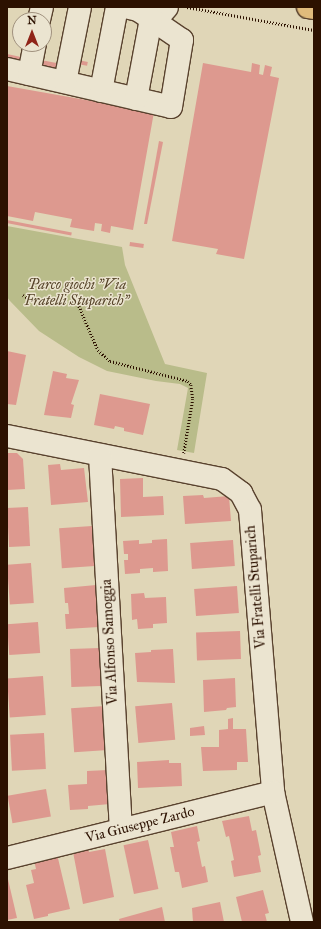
<!DOCTYPE html>
<style>
body{margin:0}
#map{position:relative;width:321px;height:929px;overflow:hidden;background:#e0d6b7;font-family:"IM FELL Great Primer",serif}
div>[style]{position:absolute}
.green>*{inset:0;background:#b9bc8a}
.building>*{inset:0;background:#dd998f;transform-origin:0 0}
.path>*{height:2.5px;margin-top:-1.25px;transform-origin:0;background:repeating-linear-gradient(90deg,#2c1100 0 1px,transparent 0 3px)}
.roads{filter:drop-shadow(1px 0 #59422e) drop-shadow(-1px 0 #59422e) drop-shadow(0 1px #59422e) drop-shadow(0 -1px #59422e)}
.minor>*{height:22px;margin:-11px;padding:0 11px;transform-origin:11px;border-radius:11px;background:#ebe4d0}
.major>*{height:22px;margin:-11px;padding:0 11px;transform-origin:11px;border-radius:11px;background:#e0bb7c}
span{translate:-50% -50%;white-space:nowrap;text-align:center;line-height:1.15;-webkit-text-stroke:3px #ebe4d0;paint-order:stroke}
.park-label{font-size:14px;color:#564429;font-style:italic}
.street-label{font-size:14px;color:#2c1100}
.frame{position:absolute;inset:0;border:8px solid #2c1100;pointer-events:none}
.north{position:absolute;left:12px;top:12px;width:40px;height:40px;box-sizing:border-box;background:#ebe4d0;border:1px solid #9f907d;border-radius:50%;rotate:0deg;font-size:11px;font-weight:700;line-height:16px;text-align:center;color:#2c1100}
.north::after{content:'';display:block;margin:auto;width:14px;height:18px;background:#8f2418;clip-path:polygon(50% 0,100% 100%,50% 72%,0 100%)}
</style>
<div id="map">
<div class="green">
<div style="clip-path:polygon(7px 226px,122px 247px,125px 265px,165px 364px,207px 373px,194px 453px,177px 450px,188px 388px,180px 384px,156px 381px,107px 371px,79px 357px,39px 331px,10px 301px,7px 297px)"></div>
</div>
<div class="building">
<div style="left:7px;top:54px;width:19px;height:5px;rotate:12deg"></div>
<div style="left:41px;top:60px;width:21px;height:5px;rotate:11deg"></div>
<div style="left:78px;top:60px;width:10px;height:4px;rotate:11deg"></div>
<div style="clip-path:polygon(203px 63px,251px 72px,252px 63px,260px 65px,259px 74px,263px 75px,265px 65px,272px 67px,270px 76px,279px 78px,244px 259px,216px 254px,218px 249px,172px 241px)"></div>
<div style="clip-path:polygon(7px 86px,154px 112px,133px 230px,111px 226px,110px 233px,101px 231px,102px 224px,95px 223px,94px 231px,70px 227px,72px 219px,35px 212px,33px 221px,7px 216px)"></div>
<div style="clip-path:polygon(159px 141px,163px 142px,147px 224px,144px 224px)"></div>
<div style="left:7px;top:220px;width:66px;height:3px;rotate:11deg"></div>
<div style="left:130px;top:242px;width:14px;height:4px;rotate:8deg"></div>
<div style="clip-path:polygon(7px 351px,26px 355px,16px 405px,7px 404px)"></div>
<div style="clip-path:polygon(53px 371px,67px 374px,66px 378px,79px 380px,71px 404px,74px 405px,71px 418px,44px 415px)"></div>
<div style="clip-path:polygon(100px 394px,150px 404px,143px 435px,124px 431px,124px 428px,115px 426px,114px 429px,94px 425px)"></div>
<div style="clip-path:polygon(7px 453px,17px 453px,23px 459px,25px 489px,7px 490px)"></div>
<div style="clip-path:polygon(60px 464px,61px 470px,84px 468px,88px 502px,51px 505px,48px 465px)"></div>
<div style="clip-path:polygon(143px 478px,143px 497px,163px 496px,164px 515px,121px 517px,120px 479px)"></div>
<div style="clip-path:polygon(203px 495px,204px 498px,229px 496px,231px 521px,185px 524px,183px 496px)"></div>
<div style="left:28px;top:507px;width:39px;height:21px;rotate:87deg"></div>
<div style="left:92px;top:526px;width:40px;height:33px;rotate:86deg"></div>
<div style="clip-path:polygon(167px 539px,168px 571px,153px 572px,153px 568px,140px 569px,140px 573px,125px 574px,124px 560px,128px 560px,128px 554px,124px 554px,123px 541px,139px 540px,139px 544px,152px 543px,152px 540px)"></div>
<div style="left:233px;top:540px;width:26px;height:43px;rotate:86deg"></div>
<div style="left:31px;top:563px;width:40px;height:24px;rotate:86deg"></div>
<div style="clip-path:polygon(96px 585px,99px 627px,66px 629px,65px 614px,69px 614px,68px 603px,65px 603px,64px 588px)"></div>
<div style="left:237px;top:586px;width:27px;height:43px;rotate:86deg"></div>
<div style="clip-path:polygon(144px 593px,145px 598px,166px 597px,167px 623px,153px 624px,153px 628px,138px 629px,137px 619px,132px 620px,131px 594px)"></div>
<div style="left:38px;top:622px;width:31px;height:31px;rotate:86deg"></div>
<div style="left:240px;top:631px;width:28px;height:44px;rotate:88deg"></div>
<div style="left:100px;top:648px;width:38px;height:30px;rotate:88deg"></div>
<div style="clip-path:polygon(173px 649px,175px 683px,137px 682px,135px 653px,151px 652px,151px 650px)"></div>
<div style="left:43px;top:676px;width:39px;height:36px;rotate:86deg"></div>
<div style="clip-path:polygon(235px 678px,236px 707px,227px 708px,226px 710px,204px 712px,203px 680px)"></div>
<div style="left:172px;top:703px;width:37px;height:37px;rotate:85deg"></div>
<div style="left:105px;top:706px;width:44px;height:34px;rotate:86deg"></div>
<div style="clip-path:polygon(233px 718px,233px 729px,246px 729px,248px 762px,237px 762px,237px 770px,203px 771px,201px 747px,219px 747px,219px 730px,228px 729px,228px 719px)"></div>
<div style="clip-path:polygon(204px 726px,205px 735px,190px 736px,190px 728px)"></div>
<div style="left:44px;top:733px;width:36px;height:34px;rotate:87deg"></div>
<div style="clip-path:polygon(169px 760px,169px 763px,181px 763px,182px 786px,138px 788px,137px 762px)"></div>
<div style="clip-path:polygon(108px 770px,110px 804px,88px 806px,88px 809px,70px 810px,68px 785px,87px 784px,87px 771px)"></div>
<div style="left:46px;top:789px;width:28px;height:39px;rotate:80deg"></div>
<div style="clip-path:polygon(249px 816px,252px 831px,256px 830px,261px 855px,258px 856px,261px 872px,234px 877px,231px 861px,234px 860px,229px 836px,226px 837px,222px 821px)"></div>
<div style="clip-path:polygon(197px 826px,200px 841px,197px 842px,202px 867px,205px 866px,208px 882px,182px 888px,179px 872px,175px 872px,170px 847px,174px 847px,171px 832px)"></div>
<div style="left:148px;top:840px;width:50px;height:25px;rotate:78deg"></div>
<div style="clip-path:polygon(88px 849px,89px 852px,105px 849px,114px 897px,83px 904px,73px 852px)"></div>
<div style="clip-path:polygon(57px 854px,70px 909px,48px 914px,48px 916px,34px 919px,26px 885px,34px 883px,31px 870px,36px 869px,34px 860px)"></div>
<div style="clip-path:polygon(7px 875px,17px 918px,7px 920px)"></div>
<div style="clip-path:polygon(263px 890px,269px 913px,265px 914px,267px 922px,242px 922px,236px 897px)"></div>
<div style="clip-path:polygon(220px 902px,224px 922px,193px 922px,192px 908px)"></div>
<div style="clip-path:polygon(162px 907px,165px 922px,120px 922px,119px 919px)"></div>
</div>
<div class="path">
<div style="left:187px;top:7px;width:129px;rotate:10.3deg"></div>
<div style="left:23px;top:295px;width:8px;rotate:30deg"></div>
<div style="left:30px;top:299px;width:12px;rotate:14deg"></div>
<div style="left:42px;top:302px;width:34px"></div>
<div style="left:76px;top:302px;width:5px;rotate:53deg"></div>
<div style="left:79px;top:306px;width:48px;rotate:66.6deg"></div>
<div style="left:98px;top:350px;width:16px;rotate:43deg"></div>
<div style="left:110px;top:361px;width:81px;rotate:14.4deg"></div>
<div style="left:188px;top:381px;width:5px;rotate:53deg"></div>
<div style="left:191px;top:385px;width:14px;rotate:82deg"></div>
<div style="left:193px;top:399px;width:55px;rotate:99.5deg"></div>
</div>
<div class="roads">
<div class="minor">
<div style="left:39px;top:20px;width:13px;rotate:-77deg"></div>
<div style="left:155px;top:21px;width:18px;rotate:-49deg"></div>
<div style="left:7px;top:69px;width:168px;rotate:13deg"></div>
<div style="left:171px;top:107px;width:68px;rotate:-80.7deg"></div>
<div style="left:182px;top:40px;width:53px;rotate:-145.7deg"></div>
<div style="left:138px;top:10px;width:13px;rotate:-167deg"></div>
<div style="left:29px;top:74px;width:31px;rotate:-79deg"></div>
<div style="left:65px;top:82px;width:76px;rotate:-78.7deg"></div>
<div style="left:101px;top:91px;width:86px;rotate:-79.2deg"></div>
<div style="left:136px;top:99px;width:81px;rotate:-79.4deg"></div>
<div style="left:7px;top:436px;width:219px;rotate:11.3deg"></div>
<div style="left:222px;top:479px;width:24px;rotate:36deg"></div>
<div style="left:241px;top:493px;width:19px;rotate:62deg"></div>
<div style="left:250px;top:510px;width:283px;rotate:85.3deg"></div>
<div style="left:273px;top:792px;width:133px;rotate:77.4deg"></div>
<div style="left:100px;top:455px;width:375px;rotate:86.8deg"></div>
<div style="left:7px;top:858px;width:274px;rotate:-13.9deg"></div>
</div>
<div class="major">
<div style="left:308px;top:7px;width:6px;rotate:9deg"></div>
</div>
</div>
<div class="park-label">
<span style="left:77px;top:293px">Parco giochi "Via<br>Fratelli Stuparich"</span>
</div>
<div class="street-label">
<span style="left:256px;top:587px;rotate:-95deg">Via Fratelli Stuparich</span>
<span style="left:110px;top:642px;rotate:-93deg">Via Alfonso Samoggia</span>
<span style="left:140px;top:825px;rotate:-14deg">Via Giuseppe Zardo</span>
</div>
<div class="frame"></div>
<div class="north">N</div>
</div>
